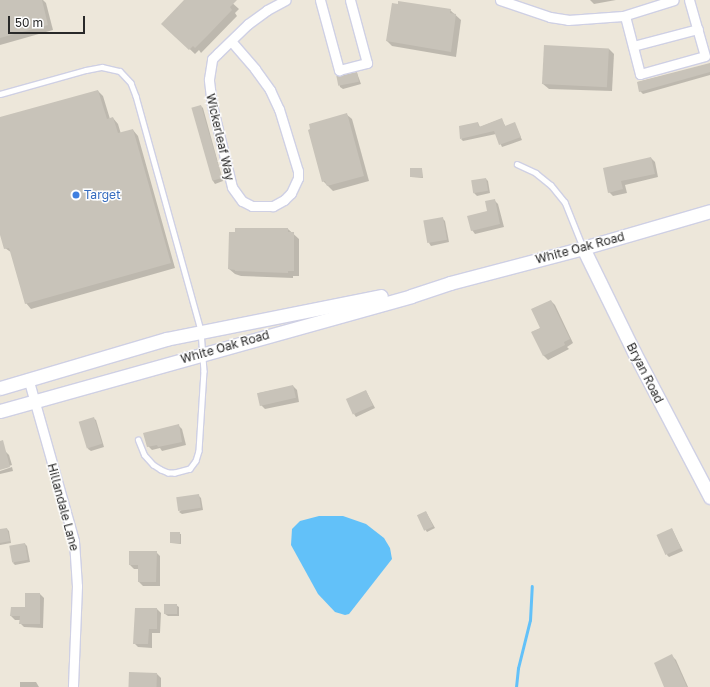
<!DOCTYPE html>
<style>
body{margin:0}
#map{position:relative;width:710px;height:687px;overflow:hidden;background:#ede7da;font-family:"Golos Text",sans-serif}
div>[style]{position:absolute}
.water>*{inset:0;background:#62c1f9}
.shadow>*{inset:0;background:#0003}
.stream>*{height:3px;margin:-1.5px;padding:0 1.5px;transform-origin:1.5px;border-radius:1.5px;background:#62c1f9}
.building>*{inset:0;background:#c8c3b9;transform-origin:0 0}
.roads{filter:drop-shadow(1px 0 #cfd0e4) drop-shadow(-1px 0 #cfd0e4) drop-shadow(0 1px #cfd0e4) drop-shadow(0 -1px #cfd0e4)}
.lane>*{height:4.5px;margin:-2.25px;padding:0 2.25px;transform-origin:2.25px;border-radius:2.25px;background:#fff}
.street>*{height:9px;margin:-4.5px;padding:0 4.5px;transform-origin:4.5px;border-radius:4.5px;background:#fff}
.secondary>*{height:13px;margin:-6.5px;padding:0 6.5px;transform-origin:6.5px;border-radius:6.5px;background:#fff}
.dots>*{width:11px;height:11px;translate:-50% -50%;box-sizing:border-box;border:2px solid #fff;border-radius:50%}
span{translate:-50% -50%;white-space:nowrap;text-align:center;line-height:1.15;-webkit-text-stroke:3px #fff;paint-order:stroke}
.street-label{font-size:12px;color:#292929}
.shop-label{font-size:12px;color:#366cbe}
.left{translate:0 -50%;text-align:left}
.scale{position:absolute;left:8px;top:16px;width:77px;height:18px;box-sizing:border-box;border:2px solid #292929;border-top:0;padding-left:5px;font-size:12px;line-height:14px;white-space:nowrap;color:#292929;-webkit-text-stroke:3px #fff;paint-order:stroke}
</style>
<div id="map">
<div class="water">
<div style="clip-path:polygon(319px 516px,343px 516px,366px 524px,384px 538px,390px 548px,392px 559px,349px 614px,345px 615px,335px 612px,318px 594px,291px 545px,292px 529px,300px 521px)"></div>
</div>
<div class="shadow">
<div style="clip-path:polygon(0 0,43px 0,46px 3px,53px 30px,0 45px)"></div>
<div style="clip-path:polygon(186px 0,229px 0,239px 9px,235px 13px,237px 16px,201px 53px,199px 50px,195px 54px,163px 24px)"></div>
<div style="clip-path:polygon(590px 0,616px 0,594px 4px)"></div>
<div style="clip-path:polygon(450px 10px,461px 20px,456px 57px,392px 46px,387px 41px)"></div>
<div style="clip-path:polygon(609px 49px,614px 54px,612px 91px,549px 89px,543px 84px)"></div>
<div style="clip-path:polygon(710px 64px,710px 75px,643px 94px,640px 91px,638px 82px)"></div>
<div style="clip-path:polygon(357px 73px,361px 84px,343px 89px,340px 87px,338px 78px)"></div>
<div style="clip-path:polygon(98px 91px,103px 96px,110px 119px,113px 118px,118px 124px,121px 134px,133px 130px,138px 136px,175px 268px,31px 309px,26px 303px,12px 253px,5px 248px,0 231px,0 118px)"></div>
<div style="clip-path:polygon(201px 106px,203px 108px,223px 181px,215px 184px,213px 181px)"></div>
<div style="clip-path:polygon(346px 114px,352px 119px,369px 181px,333px 191px,323px 181px)"></div>
<div style="clip-path:polygon(501px 119px,506px 127px,515px 124px,522px 140px,502px 147px,496px 134px,463px 141px,461px 139px,478px 123px,480px 127px)"></div>
<div style="clip-path:polygon(651px 158px,655px 162px,658px 177px,625px 185px,627px 193px,613px 196px,609px 192px,604px 169px)"></div>
<div style="clip-path:polygon(422px 169px,423px 178px,411px 177px)"></div>
<div style="clip-path:polygon(486px 179px,488px 181px,490px 193px,477px 196px,474px 193px)"></div>
<div style="clip-path:polygon(494px 200px,498px 204px,504px 227px,475px 234px,472px 230px,489px 212px)"></div>
<div style="clip-path:polygon(443px 219px,445px 221px,449px 242px,431px 246px,429px 243px)"></div>
<div style="clip-path:polygon(288px 229px,299px 239px,299px 276px,293px 276px,293px 278px,241px 276px,235px 274px,229px 269px)"></div>
<div style="clip-path:polygon(551px 301px,555px 305px,573px 343px,567px 347px,569px 349px,548px 360px,544px 356px,532px 332px,541px 328px)"></div>
<div style="clip-path:polygon(293px 386px,297px 390px,299px 402px,265px 409px,261px 405px,259px 393px)"></div>
<div style="clip-path:polygon(366px 391px,375px 408px,356px 417px,354px 414px)"></div>
<div style="clip-path:polygon(93px 418px,96px 420px,104px 447px,91px 451px,88px 449px)"></div>
<div style="clip-path:polygon(178px 425px,182px 429px,186px 445px,162px 451px,160px 448px,152px 450px,148px 446px)"></div>
<div style="clip-path:polygon(5px 451px,9px 455px,12px 465px,0 469px,0 453px)"></div>
<div style="clip-path:polygon(12px 467px,13px 471px,0 474px,0 471px)"></div>
<div style="clip-path:polygon(198px 495px,201px 498px,203px 510px,182px 514px,179px 512px)"></div>
<div style="clip-path:polygon(426px 512px,435px 528px,427px 532px,425px 529px)"></div>
<div style="clip-path:polygon(7px 529px,9px 531px,11px 543px,0 545px,0 530px)"></div>
<div style="clip-path:polygon(672px 529px,683px 551px,669px 557px,667px 555px)"></div>
<div style="clip-path:polygon(171px 533px,181px 534px,181px 544px,171px 543px)"></div>
<div style="clip-path:polygon(25px 544px,27px 546px,30px 562px,15px 565px,13px 563px)"></div>
<div style="clip-path:polygon(130px 552px,156px 552px,160px 556px,160px 586px,143px 586px,139px 582px,139px 569px,134px 569px,130px 565px)"></div>
<div style="clip-path:polygon(40px 594px,44px 598px,43px 628px,24px 627px,20px 623px,20px 620px,15px 620px,11px 616px,26px 608px)"></div>
<div style="clip-path:polygon(176px 605px,179px 607px,179px 616px,168px 616px,165px 614px)"></div>
<div style="clip-path:polygon(157px 609px,161px 613px,160px 633px,152px 633px,152px 648px,138px 647px,134px 643px)"></div>
<div style="clip-path:polygon(672px 656px,676px 660px,688px 687px,665px 687px)"></div>
<div style="clip-path:polygon(157px 674px,161px 678px,161px 687px,130px 687px)"></div>
<div style="clip-path:polygon(20px 682px,36px 682px,39px 687px,20px 687px)"></div>
</div>
<div class="stream">
<div style="left:516px;top:687px;width:19px;rotate:-84deg"></div>
<div style="left:518px;top:668px;width:49px;rotate:-76deg"></div>
<div style="left:530px;top:620px;width:34px;rotate:-87deg"></div>
</div>
<div class="building">
<div style="clip-path:polygon(0 0,42px 0,48px 25px,0 38px)"></div>
<div style="clip-path:polygon(184px 0,237px 0,230px 7px,232px 10px,209px 34px,195px 48px,193px 46px,189px 50px,161px 24px)"></div>
<div style="clip-path:polygon(398px 1px,451px 9px,450px 13px,456px 14px,451px 52px,386px 41px,392px 3px,398px 4px)"></div>
<div style="left:544px;top:45px;width:65px;height:39px;rotate:3deg"></div>
<div style="clip-path:polygon(710px 63px,710px 72px,639px 92px,637px 82px)"></div>
<div style="left:357px;top:72px;width:10px;height:21px;rotate:79deg"></div>
<div style="clip-path:polygon(98px 90px,107px 119px,113px 117px,118px 133px,133px 129px,171px 263px,25px 304px,9px 248px,4px 249px,0 235px,0 117px)"></div>
<div style="left:201px;top:105px;width:76px;height:10px;rotate:74deg"></div>
<div style="clip-path:polygon(347px 113px,364px 176px,327px 186px,325px 181px,322px 182px,308px 130px,310px 129px,309px 124px)"></div>
<div style="clip-path:polygon(502px 118px,505px 126px,515px 122px,521px 137px,499px 145px,494px 131px,460px 139px,459px 126px,478px 122px,479px 127px)"></div>
<div style="clip-path:polygon(651px 157px,655px 174px,621px 181px,623px 189px,608px 193px,603px 168px)"></div>
<div style="left:410px;top:168px;width:12px;height:9px"></div>
<div style="left:486px;top:178px;width:13px;height:15px;rotate:81deg"></div>
<div style="clip-path:polygon(495px 199px,500px 224px,471px 231px,467px 216px,487px 211px,485px 201px)"></div>
<div style="left:443px;top:217px;width:23px;height:20px;rotate:80deg"></div>
<div style="clip-path:polygon(235px 228px,288px 228px,288px 232px,294px 232px,294px 271px,288px 271px,288px 273px,235px 271px,235px 270px,228px 269px,229px 232px,235px 232px)"></div>
<div style="clip-path:polygon(551px 300px,570px 339px,564px 342px,565px 345px,543px 356px,531px 332px,540px 328px,531px 309px)"></div>
<div style="left:293px;top:385px;width:13px;height:37px;rotate:77deg"></div>
<div style="left:366px;top:390px;width:17px;height:22px;rotate:66deg"></div>
<div style="left:94px;top:417px;width:28px;height:16px;rotate:73deg"></div>
<div style="clip-path:polygon(179px 424px,182px 442px,158px 447px,157px 445px,147px 447px,143px 433px)"></div>
<div style="clip-path:polygon(3px 440px,10px 467px,0 470px,0 441px)"></div>
<div style="left:199px;top:494px;width:14px;height:23px;rotate:82deg"></div>
<div style="left:426px;top:511px;width:17px;height:10px;rotate:65deg"></div>
<div style="clip-path:polygon(7px 528px,10px 541px,0 543px,0 529px)"></div>
<div style="left:672px;top:528px;width:22px;height:17px;rotate:66deg"></div>
<div style="left:170px;top:532px;width:10px;height:11px"></div>
<div style="left:25px;top:543px;width:17px;height:16px;rotate:80deg"></div>
<div style="clip-path:polygon(129px 551px,157px 551px,156px 582px,138px 582px,138px 565px,129px 565px)"></div>
<div style="clip-path:polygon(25px 593px,40px 593px,40px 624px,19px 624px,20px 616px,10px 616px,11px 607px,25px 607px)"></div>
<div style="left:164px;top:604px;width:13px;height:10px"></div>
<div style="clip-path:polygon(135px 608px,157px 608px,157px 629px,149px 629px,148px 644px,133px 644px)"></div>
<div style="clip-path:polygon(672px 654px,687px 687px,664px 687px,654px 663px)"></div>
<div style="left:129px;top:672px;width:28px;height:15px;rotate:2deg"></div>
</div>
<div class="roads">
<div class="lane">
<div style="left:0;top:94px;width:89px;rotate:-15.6deg"></div>
<div style="left:86px;top:70px;width:16px;rotate:-11deg"></div>
<div style="left:102px;top:67px;width:18px;rotate:13deg"></div>
<div style="left:120px;top:71px;width:16px;rotate:47deg"></div>
<div style="left:131px;top:83px;width:14px;rotate:69deg"></div>
<div style="left:136px;top:96px;width:244px;rotate:74.5deg"></div>
<div style="left:201px;top:331px;width:40px;rotate:85.7deg"></div>
<div style="left:204px;top:371px;width:80px;rotate:93.6deg"></div>
<div style="left:199px;top:451px;width:10px;rotate:107deg"></div>
<div style="left:196px;top:461px;width:10px;rotate:127deg"></div>
<div style="left:190px;top:469px;width:16px;rotate:165deg"></div>
<div style="left:175px;top:473px;width:7px;rotate:180deg"></div>
<div style="left:168px;top:473px;width:8px;rotate:-157deg"></div>
<div style="left:161px;top:470px;width:9px;rotate:-148deg"></div>
<div style="left:153px;top:465px;width:13px;rotate:-132deg"></div>
<div style="left:144px;top:455px;width:16px;rotate:-112deg"></div>
<div style="left:517px;top:164px;width:21px;rotate:25deg"></div>
<div style="left:536px;top:173px;width:19px;rotate:39deg"></div>
<div style="left:551px;top:185px;width:22px;rotate:51deg"></div>
<div style="left:565px;top:202px;width:48px;rotate:68.2deg"></div>
</div>
<div class="street">
<div style="left:320px;top:0;width:73px;rotate:74.8deg"></div>
<div style="left:339px;top:70px;width:29px;rotate:-14deg"></div>
<div style="left:367px;top:63px;width:65px;rotate:-105.1deg"></div>
<div style="left:500px;top:0;width:53px;rotate:18.8deg"></div>
<div style="left:550px;top:17px;width:18px;rotate:9deg"></div>
<div style="left:568px;top:20px;width:55px;rotate:-4.2deg"></div>
<div style="left:623px;top:16px;width:53px;rotate:-17.4deg"></div>
<div style="left:625px;top:16px;width:60px;rotate:75.5deg"></div>
<div style="left:640px;top:74px;width:67px;rotate:-15.5deg"></div>
<div style="left:705px;top:56px;width:58px;rotate:-105.9deg"></div>
<div style="left:231px;top:41px;width:37px;rotate:49deg"></div>
<div style="left:255px;top:69px;width:26px;rotate:54deg"></div>
<div style="left:270px;top:90px;width:21px;rotate:65deg"></div>
<div style="left:279px;top:109px;width:65px;rotate:73deg"></div>
<div style="left:298px;top:171px;width:7px;rotate:90deg"></div>
<div style="left:298px;top:178px;width:17px;rotate:115deg"></div>
<div style="left:291px;top:193px;width:10px;rotate:135deg"></div>
<div style="left:284px;top:200px;width:13px;rotate:151deg"></div>
<div style="left:273px;top:206px;width:21px;rotate:180deg"></div>
<div style="left:252px;top:206px;width:11px;rotate:-153deg"></div>
<div style="left:242px;top:201px;width:17px;rotate:-126deg"></div>
<div style="left:232px;top:187px;width:84px;rotate:-103.7deg"></div>
<div style="left:212px;top:105px;width:26px;rotate:-97deg"></div>
<div style="left:209px;top:79px;width:20px;rotate:-81deg"></div>
<div style="left:212px;top:59px;width:8px;rotate:-45deg"></div>
<div style="left:218px;top:53px;width:42px;rotate:-44deg"></div>
<div style="left:248px;top:24px;width:24px;rotate:-36deg"></div>
<div style="left:267px;top:10px;width:21px;rotate:-28deg"></div>
<div style="left:633px;top:46px;width:67px;rotate:-14.7deg"></div>
<div style="left:28px;top:378px;width:169px;rotate:74.2deg"></div>
<div style="left:74px;top:541px;width:45px;rotate:86.2deg"></div>
<div style="left:77px;top:586px;width:101px;rotate:92.3deg"></div>
</div>
<div class="secondary">
<div style="left:583px;top:248px;width:116px;rotate:63.9deg"></div>
<div style="left:634px;top:352px;width:164px;rotate:62.3deg"></div>
<div style="left:0;top:388px;width:173px;rotate:-16.4deg"></div>
<div style="left:166px;top:339px;width:219px;rotate:-11.3deg"></div>
<div style="left:0;top:411px;width:427px;rotate:-15.6deg"></div>
<div style="left:411px;top:296px;width:41px;rotate:-18.4deg"></div>
<div style="left:450px;top:283px;width:138px;rotate:-14.7deg"></div>
<div style="left:583px;top:248px;width:132px;rotate:-16.2deg"></div>
</div>
</div>
<div class="dots">
<div style="left:76px;top:195px;background:#3f7fe0"></div>
</div>
<div class="street-label">
<span style="left:220px;top:137px;rotate:77deg">Wickerleaf Way</span>
<span style="left:580px;top:248px;rotate:-15deg">White Oak Road</span>
<span style="left:225px;top:347px;rotate:-16deg">White Oak Road</span>
<span style="left:645px;top:373px;rotate:63deg">Bryan Road</span>
<span style="left:63px;top:507px;rotate:75deg">Hillandale Lane</span>
</div>
<div class="shop-label">
<span class="left" style="left:84px;top:195px">Target</span>
</div>
<div class="scale">50 m</div>
</div>
